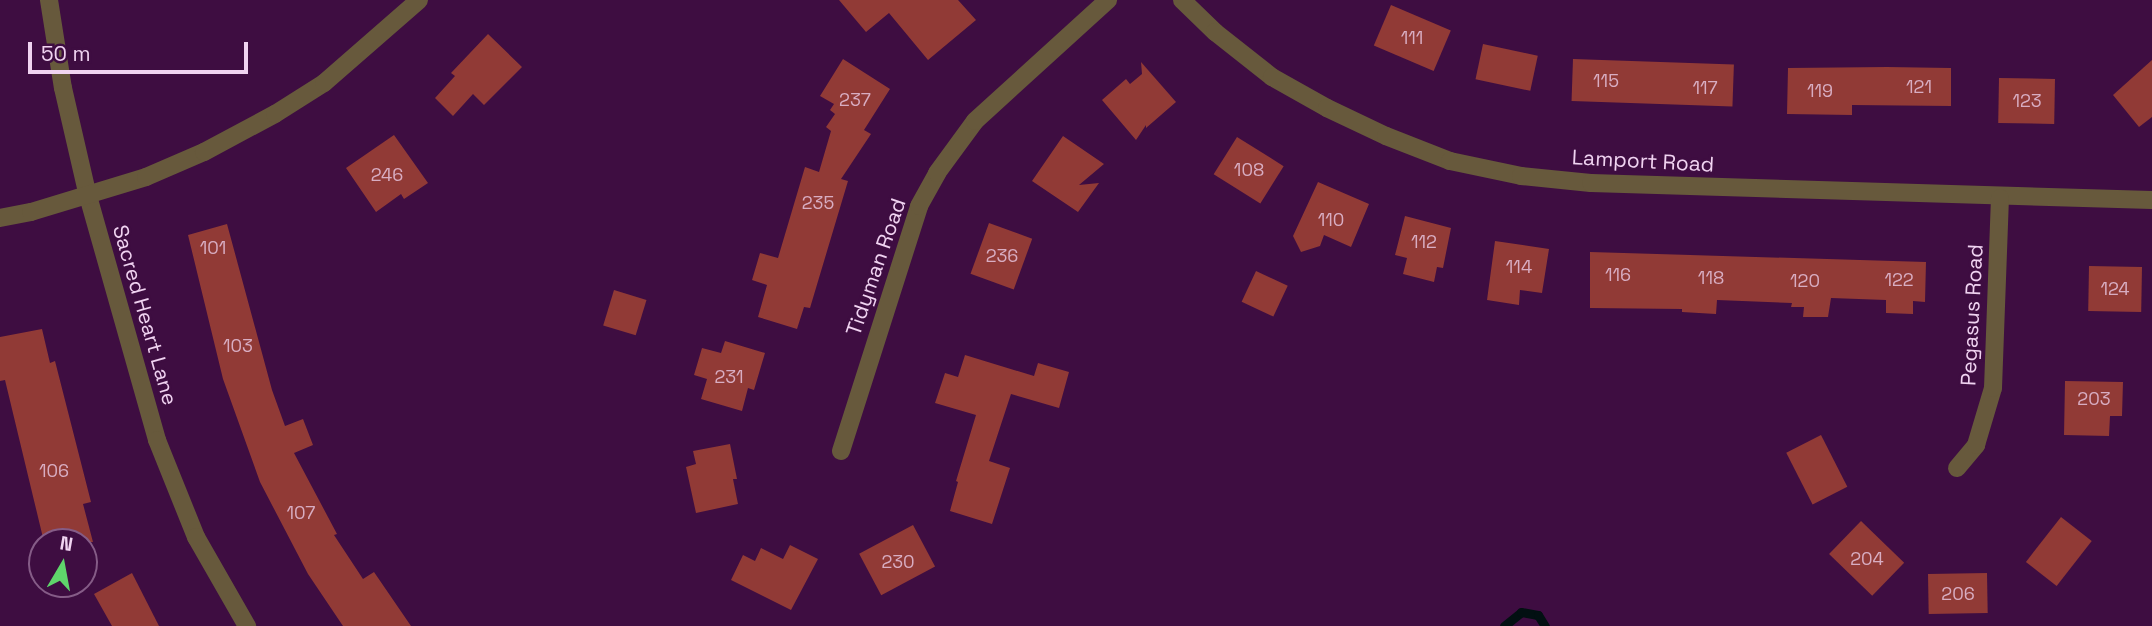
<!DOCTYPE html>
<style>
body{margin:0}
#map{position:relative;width:2152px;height:626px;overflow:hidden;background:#3e0d41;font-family:"Space Grotesk",sans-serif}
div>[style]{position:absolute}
.stream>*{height:9px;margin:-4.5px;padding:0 4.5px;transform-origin:4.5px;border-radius:4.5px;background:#021012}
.building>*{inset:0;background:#913a36;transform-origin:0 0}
.minor>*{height:18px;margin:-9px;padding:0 9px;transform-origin:9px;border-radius:9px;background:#67593c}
.tertiary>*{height:18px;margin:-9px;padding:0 9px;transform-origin:9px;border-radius:9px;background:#67593c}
span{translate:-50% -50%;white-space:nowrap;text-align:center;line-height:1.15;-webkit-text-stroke:5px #3e0d41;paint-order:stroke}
.number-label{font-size:18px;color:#d8adc2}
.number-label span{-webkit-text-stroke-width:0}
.street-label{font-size:21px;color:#f0d3f1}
.north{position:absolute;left:28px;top:528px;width:70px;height:70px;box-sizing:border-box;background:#3e0d41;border:2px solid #855c87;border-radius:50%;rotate:10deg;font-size:19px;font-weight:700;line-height:28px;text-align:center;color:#f0d3f1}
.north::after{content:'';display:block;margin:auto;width:24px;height:32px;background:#5fd56b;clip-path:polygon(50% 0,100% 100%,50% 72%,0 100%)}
.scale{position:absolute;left:28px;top:42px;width:220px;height:32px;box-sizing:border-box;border:4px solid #f0d3f1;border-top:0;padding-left:9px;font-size:21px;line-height:24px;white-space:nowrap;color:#f0d3f1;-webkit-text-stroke:5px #3e0d41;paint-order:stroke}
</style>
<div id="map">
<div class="stream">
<div style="left:1504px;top:626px;width:22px;rotate:-39deg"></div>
<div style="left:1521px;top:612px;width:17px;rotate:10deg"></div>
<div style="left:1538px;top:615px;width:13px;rotate:58deg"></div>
</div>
<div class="building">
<div style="clip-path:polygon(839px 0,958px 0,976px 20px,928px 60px,889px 13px,866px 32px)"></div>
<div style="left:1391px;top:5px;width:65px;height:44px;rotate:23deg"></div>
<div style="clip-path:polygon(488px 34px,522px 67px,484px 105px,473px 94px,453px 116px,435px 98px,455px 76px,451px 73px)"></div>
<div style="left:1483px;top:44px;width:56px;height:36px;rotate:12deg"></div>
<div style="clip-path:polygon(843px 59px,890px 89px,864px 130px,871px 134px,841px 179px,848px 181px,810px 308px,804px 307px,797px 329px,758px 317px,767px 285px,752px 280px,760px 253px,778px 258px,805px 167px,819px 172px,831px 131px,826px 127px,835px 114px,830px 110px,834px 104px,820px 96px)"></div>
<div style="left:1573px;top:59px;width:161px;height:42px;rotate:2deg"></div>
<div style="clip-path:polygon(2152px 60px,2152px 117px,2139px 127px,2113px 95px)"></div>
<div style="clip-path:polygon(1141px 62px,1176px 102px,1146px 128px,1146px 125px,1136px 140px,1102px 100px,1126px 79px,1130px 84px,1142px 74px)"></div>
<div style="clip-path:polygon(1887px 67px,1951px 68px,1951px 106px,1852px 105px,1852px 115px,1787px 114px,1788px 68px)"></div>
<div style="left:1999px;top:78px;width:56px;height:45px;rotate:1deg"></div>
<div style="clip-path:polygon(394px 135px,428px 183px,404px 199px,401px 194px,376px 212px,346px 168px)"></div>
<div style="clip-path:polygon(1063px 136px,1104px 164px,1079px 185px,1099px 183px,1078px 212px,1032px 181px)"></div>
<div style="left:1237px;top:137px;width:55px;height:44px;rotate:32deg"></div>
<div style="clip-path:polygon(1318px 182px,1369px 204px,1351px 247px,1324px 235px,1320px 246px,1301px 252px,1293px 236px)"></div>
<div style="clip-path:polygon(1405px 216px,1451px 228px,1443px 268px,1437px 267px,1434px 282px,1403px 274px,1407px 258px,1395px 255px)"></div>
<div style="left:989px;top:223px;width:46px;height:54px;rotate:20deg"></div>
<div style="clip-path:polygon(227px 224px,272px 390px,285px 426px,303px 419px,313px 445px,294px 453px,337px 534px,334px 535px,363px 579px,374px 572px,411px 626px,343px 626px,308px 574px,260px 482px,223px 379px,188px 235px)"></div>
<div style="clip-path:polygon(1495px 241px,1549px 249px,1542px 293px,1520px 290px,1519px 305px,1487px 300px)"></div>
<div style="clip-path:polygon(1590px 252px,1926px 262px,1925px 302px,1913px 301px,1913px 314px,1886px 313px,1886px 300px,1831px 298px,1828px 317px,1803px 317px,1804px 307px,1791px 307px,1792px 303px,1717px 300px,1716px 314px,1682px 312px,1682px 309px,1590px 308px)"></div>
<div style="left:2089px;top:266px;width:53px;height:45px;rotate:1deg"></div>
<div style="left:1256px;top:271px;width:35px;height:34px;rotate:25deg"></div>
<div style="left:614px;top:290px;width:34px;height:37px;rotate:17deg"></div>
<div style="clip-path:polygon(42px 329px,50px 363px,55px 361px,91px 502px,83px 504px,93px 542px,44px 542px,5px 380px,0 381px,0 337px)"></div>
<div style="clip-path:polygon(725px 341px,765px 353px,754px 390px,748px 388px,742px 411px,701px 399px,707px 379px,694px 375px,702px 348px,721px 353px)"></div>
<div style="clip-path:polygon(965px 355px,1034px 376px,1038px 363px,1069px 372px,1059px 408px,1011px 394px,989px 461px,1010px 468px,992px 524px,950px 511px,958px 482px,956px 481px,976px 415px,935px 403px,945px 373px,958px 377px)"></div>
<div style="clip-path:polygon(2065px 381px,2123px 382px,2122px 416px,2110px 416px,2109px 436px,2064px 435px)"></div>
<div style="left:1821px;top:435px;width:58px;height:39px;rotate:63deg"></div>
<div style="clip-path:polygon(730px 444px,737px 479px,733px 479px,738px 504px,696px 513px,686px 467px,696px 464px,693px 451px)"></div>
<div style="left:2061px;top:517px;width:39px;height:57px;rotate:38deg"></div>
<div style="left:1861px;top:521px;width:60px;height:46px;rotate:44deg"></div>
<div style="left:913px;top:525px;width:47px;height:61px;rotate:62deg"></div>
<div style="clip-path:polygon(790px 545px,818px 559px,791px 610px,731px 580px,743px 555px,755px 561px,761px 548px,783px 559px)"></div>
<div style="clip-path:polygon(132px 573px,159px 626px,112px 626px,94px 594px)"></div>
<div style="left:1987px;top:573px;width:40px;height:59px;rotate:89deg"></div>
</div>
<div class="minor">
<div style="left:49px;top:0;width:89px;rotate:81deg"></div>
<div style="left:63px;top:88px;width:111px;rotate:77deg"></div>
<div style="left:1182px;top:0;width:46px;rotate:44.1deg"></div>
<div style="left:1215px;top:32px;width:73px;rotate:38.3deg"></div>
<div style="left:1272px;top:77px;width:63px;rotate:29.4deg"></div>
<div style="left:1327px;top:108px;width:65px;rotate:25.4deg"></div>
<div style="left:1386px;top:136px;width:69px;rotate:21.3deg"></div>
<div style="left:1450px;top:161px;width:73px;rotate:11.9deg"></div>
<div style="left:1521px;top:176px;width:70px;rotate:5.7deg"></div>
<div style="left:1591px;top:183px;width:561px;rotate:1.74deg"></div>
<div style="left:841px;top:451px;width:257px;rotate:-72.3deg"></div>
<div style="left:919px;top:206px;width:38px;rotate:-61deg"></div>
<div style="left:937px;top:173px;width:64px;rotate:-53.8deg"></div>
<div style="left:975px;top:121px;width:180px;rotate:-42.3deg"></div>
<div style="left:1957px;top:468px;width:30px;rotate:-50deg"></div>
<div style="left:1976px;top:445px;width:59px;rotate:-73.4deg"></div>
<div style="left:1993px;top:388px;width:190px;rotate:-87.9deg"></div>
</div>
<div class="tertiary">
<div style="left:88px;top:196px;width:254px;rotate:74.2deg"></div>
<div style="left:157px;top:440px;width:105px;rotate:68.1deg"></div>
<div style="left:196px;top:537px;width:103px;rotate:60.2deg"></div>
<div style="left:0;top:218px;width:32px;rotate:-11deg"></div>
<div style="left:31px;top:212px;width:120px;rotate:-16.9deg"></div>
<div style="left:146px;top:177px;width:63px;rotate:-23.3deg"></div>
<div style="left:204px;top:152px;width:81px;rotate:-28.2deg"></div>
<div style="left:275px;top:114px;width:58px;rotate:-32.3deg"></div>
<div style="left:324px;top:83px;width:126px;rotate:-41.1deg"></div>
</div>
<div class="number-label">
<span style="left:1412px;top:38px">111</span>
<span style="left:1606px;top:81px">115</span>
<span style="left:1919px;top:87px">121</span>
<span style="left:1705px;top:88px">117</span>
<span style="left:1820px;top:91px">119</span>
<span style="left:855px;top:100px">237</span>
<span style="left:2027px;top:101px">123</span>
<span style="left:1249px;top:170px">108</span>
<span style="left:387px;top:175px">246</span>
<span style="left:818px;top:203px">235</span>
<span style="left:1331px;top:220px">110</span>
<span style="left:1424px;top:242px">112</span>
<span style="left:213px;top:248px">101</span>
<span style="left:1002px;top:256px">236</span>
<span style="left:1519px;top:267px">114</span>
<span style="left:1618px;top:275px">116</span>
<span style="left:1711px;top:278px">118</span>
<span style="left:1899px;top:280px">122</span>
<span style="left:1805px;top:281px">120</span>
<span style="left:2115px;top:289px">124</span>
<span style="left:238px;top:346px">103</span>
<span style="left:729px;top:377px">231</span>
<span style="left:2094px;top:399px">203</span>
<span style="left:54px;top:471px">106</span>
<span style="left:301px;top:513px">107</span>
<span style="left:1867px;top:559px">204</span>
<span style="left:898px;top:562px">230</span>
<span style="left:1958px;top:594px">206</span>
</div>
<div class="street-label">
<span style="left:1643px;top:161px;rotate:3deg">Lamport Road</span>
<span style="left:876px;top:267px;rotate:-71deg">Tidyman Road</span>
<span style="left:145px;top:315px;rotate:74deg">Sacred Heart Lane</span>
<span style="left:1972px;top:315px;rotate:-87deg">Pegasus Road</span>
</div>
<div class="north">N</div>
<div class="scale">50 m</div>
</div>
